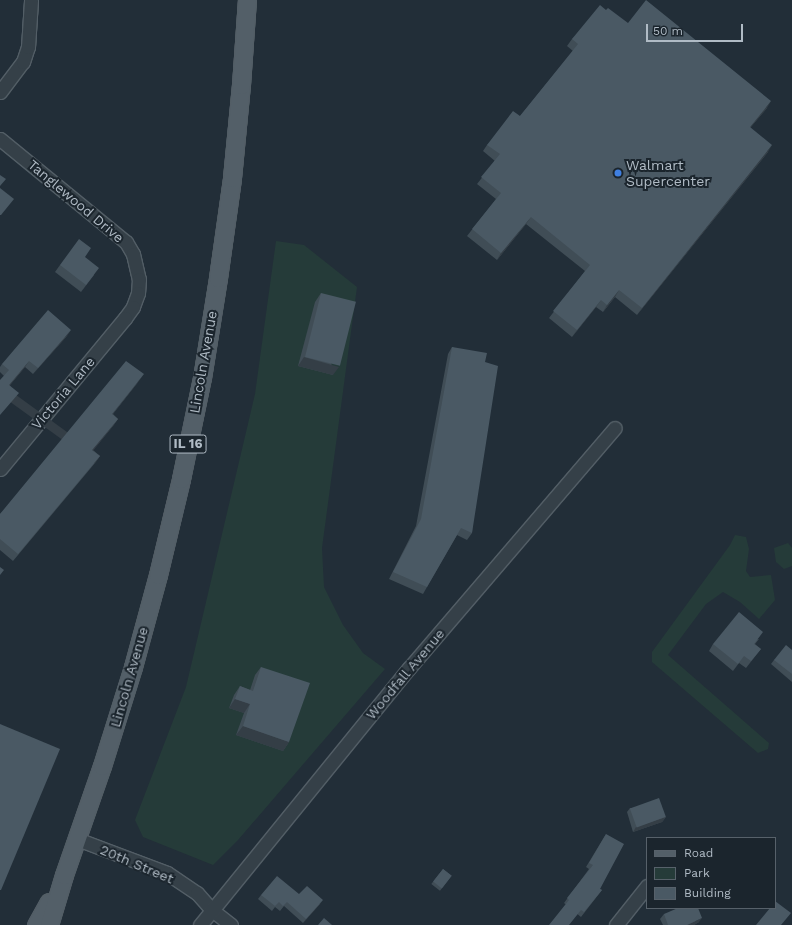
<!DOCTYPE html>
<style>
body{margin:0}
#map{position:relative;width:792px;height:925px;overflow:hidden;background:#222e38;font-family:"Work Sans",sans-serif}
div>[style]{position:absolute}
.green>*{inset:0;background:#253b39}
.roads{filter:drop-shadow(1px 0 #535e66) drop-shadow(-1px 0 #535e66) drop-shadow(0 1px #535e66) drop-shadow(0 -1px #535e66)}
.minor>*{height:13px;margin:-6.5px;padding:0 6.5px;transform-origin:6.5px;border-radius:6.5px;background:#354048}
.major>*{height:17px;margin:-8.5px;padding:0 8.5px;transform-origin:8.5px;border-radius:8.5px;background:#535f68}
.wall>*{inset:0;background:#404d56;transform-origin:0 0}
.shaded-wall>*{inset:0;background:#343e46;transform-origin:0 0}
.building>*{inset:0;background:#4a5964;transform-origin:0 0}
.dots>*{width:11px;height:11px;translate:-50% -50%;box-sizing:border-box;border:2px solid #1b252d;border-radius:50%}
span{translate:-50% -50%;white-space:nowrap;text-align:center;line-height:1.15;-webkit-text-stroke:4px #1b252d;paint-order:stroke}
.shield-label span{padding:1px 3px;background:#1b252d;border:1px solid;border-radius:3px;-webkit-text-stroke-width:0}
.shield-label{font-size:13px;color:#b0bbc5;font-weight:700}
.poi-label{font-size:14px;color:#b0bbc5}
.left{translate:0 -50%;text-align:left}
.street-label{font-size:14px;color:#b0bbc5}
.legend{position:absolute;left:646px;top:837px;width:130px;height:72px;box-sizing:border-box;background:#1b252d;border:1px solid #57616a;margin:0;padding:5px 7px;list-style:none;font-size:12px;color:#b0bbc5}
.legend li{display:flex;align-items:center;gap:8px;height:20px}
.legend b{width:20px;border:1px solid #57616a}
.scale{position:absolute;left:646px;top:24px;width:97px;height:18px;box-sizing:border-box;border:2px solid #b0bbc5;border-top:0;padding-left:5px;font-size:12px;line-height:14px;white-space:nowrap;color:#b0bbc5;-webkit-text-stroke:3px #1b252d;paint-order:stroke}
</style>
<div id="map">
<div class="green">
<div style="clip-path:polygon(276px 241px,304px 245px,357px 287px,322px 548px,324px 587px,343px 625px,363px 653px,385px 669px,238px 840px,213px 865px,143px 837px,135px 820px,186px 687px,255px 394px)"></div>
<div style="clip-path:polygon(735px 535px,746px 537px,749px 549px,746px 571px,750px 577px,771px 575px,775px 600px,759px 619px,740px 602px,723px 592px,706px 604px,668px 655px,769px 743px,768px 749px,758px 753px,652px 662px,652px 652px,730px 545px)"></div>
<div style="clip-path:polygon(788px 543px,792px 548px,792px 566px,784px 569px,776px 562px,774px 548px)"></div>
</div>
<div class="roads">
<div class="minor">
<div style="left:0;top:92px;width:38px;rotate:-53deg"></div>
<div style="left:23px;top:62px;width:16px;rotate:-72deg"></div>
<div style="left:28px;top:47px;width:47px;rotate:-86.3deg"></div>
<div style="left:0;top:139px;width:163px;rotate:39.3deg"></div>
<div style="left:126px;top:242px;width:14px;rotate:60deg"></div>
<div style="left:133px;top:254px;width:26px;rotate:77deg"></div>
<div style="left:139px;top:279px;width:14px;rotate:94deg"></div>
<div style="left:138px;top:293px;width:15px;rotate:110deg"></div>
<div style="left:133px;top:307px;width:14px;rotate:126deg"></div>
<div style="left:125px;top:318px;width:196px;rotate:129.6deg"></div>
<div style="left:77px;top:839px;width:96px;rotate:20.7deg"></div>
<div style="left:167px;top:873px;width:36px;rotate:34deg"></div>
<div style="left:197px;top:893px;width:23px;rotate:49deg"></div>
<div style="left:212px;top:910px;width:24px;rotate:38deg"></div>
<div style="left:200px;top:925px;width:331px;rotate:-50.9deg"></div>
<div style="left:409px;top:668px;width:316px;rotate:-49.4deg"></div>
<div style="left:616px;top:925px;width:50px;rotate:-51.5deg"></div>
</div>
<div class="major">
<div style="left:36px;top:925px;width:26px;rotate:-61deg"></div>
<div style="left:49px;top:925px;width:52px;rotate:-73.3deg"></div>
<div style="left:64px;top:875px;width:115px;rotate:-70.8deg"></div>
<div style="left:102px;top:766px;width:104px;rotate:-72.6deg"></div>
<div style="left:133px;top:667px;width:95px;rotate:-74.8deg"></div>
<div style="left:158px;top:575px;width:99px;rotate:-76.5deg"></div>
<div style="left:181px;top:479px;width:103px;rotate:-78.3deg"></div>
<div style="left:202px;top:378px;width:101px;rotate:-80.9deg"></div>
<div style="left:218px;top:278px;width:101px;rotate:-82deg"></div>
<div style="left:232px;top:178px;width:93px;rotate:-84.5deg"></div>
<div style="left:241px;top:85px;width:85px;rotate:-86deg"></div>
</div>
</div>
<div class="wall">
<div style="clip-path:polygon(606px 10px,767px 108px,750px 128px,768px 152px,637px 315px,615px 297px,603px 312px,596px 307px,572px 337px,549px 318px,585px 271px,526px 224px,497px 260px,467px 236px,496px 199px,477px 184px,495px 161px,483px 151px,487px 145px,520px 116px,573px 51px,567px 46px,572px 39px)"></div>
<div style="clip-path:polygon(85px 258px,94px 275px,81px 292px,55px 272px,60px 265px)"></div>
<div style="clip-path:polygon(321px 293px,333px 375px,298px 366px,315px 302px)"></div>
<div style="clip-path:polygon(67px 336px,33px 374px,25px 367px,10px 385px,14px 399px,4px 376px,0 372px,0 367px,2px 364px)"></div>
<div style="clip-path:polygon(452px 347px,485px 362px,472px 533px,467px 540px,457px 535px,427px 587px,423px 594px,389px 579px,416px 526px,448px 354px)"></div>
<div style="clip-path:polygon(139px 381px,113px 414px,118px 419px,113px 426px,93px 450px,100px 456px,95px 463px,13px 561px,0 550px,0 514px)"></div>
<div style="clip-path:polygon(759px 639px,755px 644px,761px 649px,746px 668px,739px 663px,733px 671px,709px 651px,713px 644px)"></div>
<div style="clip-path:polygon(792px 650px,792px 682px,771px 664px,774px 660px)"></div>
<div style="clip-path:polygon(261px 667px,289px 742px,283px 751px,236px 735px,244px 713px,229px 708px,234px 695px,240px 686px,250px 690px,255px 675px)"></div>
<div style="clip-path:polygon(630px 808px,666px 817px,662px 822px,633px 832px,627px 812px)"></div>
<div style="clip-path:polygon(606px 834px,600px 889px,602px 890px,581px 917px,564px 903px,589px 869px,586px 867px)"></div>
<div style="left:443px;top:869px;width:11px;height:19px;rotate:38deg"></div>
<div style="clip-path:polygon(299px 894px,320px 904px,303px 923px,284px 906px,280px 911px,275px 907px,272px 911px,258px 899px,261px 895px)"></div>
<div style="clip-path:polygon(664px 914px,699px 922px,694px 925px,663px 925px,660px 919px)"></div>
</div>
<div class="shaded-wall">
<div style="clip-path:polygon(771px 101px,767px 108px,745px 134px,750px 127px)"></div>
<div style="clip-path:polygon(772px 145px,768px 152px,637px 315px,642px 308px)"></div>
<div style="clip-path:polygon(531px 217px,526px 224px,497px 260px,501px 253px)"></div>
<div style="clip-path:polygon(619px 290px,615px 297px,603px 312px,607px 305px)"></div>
<div style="clip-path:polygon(601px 300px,596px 307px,572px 337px,577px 330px)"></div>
<div style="clip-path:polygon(71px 330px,67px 336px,33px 374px,38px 368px)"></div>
<div style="clip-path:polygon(304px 357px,339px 367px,333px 375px,298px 366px)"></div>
<div style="clip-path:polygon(29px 361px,25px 367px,5px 391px,9px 385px)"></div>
<div style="clip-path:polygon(144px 374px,139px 381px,107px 421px,112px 414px)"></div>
<div style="clip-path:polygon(118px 419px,113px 426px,88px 457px,92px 450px)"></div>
<div style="left:100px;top:456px;width:9px;height:128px;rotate:126deg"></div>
<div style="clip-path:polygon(235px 699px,250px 704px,244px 713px,229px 708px)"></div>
<div style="clip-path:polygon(243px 726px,289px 742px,283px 751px,236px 735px)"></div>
<div style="clip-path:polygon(666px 817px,662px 822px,633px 832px,636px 827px)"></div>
<div style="clip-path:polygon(323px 900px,320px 904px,303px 923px,306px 919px)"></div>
<div style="clip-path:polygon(702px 918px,699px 922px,694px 925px,687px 925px)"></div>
</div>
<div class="building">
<div style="clip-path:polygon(646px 0,771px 101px,750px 127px,772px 145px,642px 308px,619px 290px,607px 305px,601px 300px,577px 330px,553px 311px,590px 265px,531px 217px,501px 253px,472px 229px,501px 193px,481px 177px,500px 154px,487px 145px,513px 111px,520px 116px,578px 44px,572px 39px,600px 5px,606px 10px,608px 8px,628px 23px)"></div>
<div style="clip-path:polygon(0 175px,6px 179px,0 186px)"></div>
<div style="clip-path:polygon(0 188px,14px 199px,1px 215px,0 215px)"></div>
<div style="clip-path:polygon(79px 239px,91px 248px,85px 257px,99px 268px,86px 285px,60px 265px)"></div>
<div style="left:321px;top:293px;width:36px;height:66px;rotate:14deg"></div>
<div style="clip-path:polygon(48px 310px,71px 330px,38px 368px,29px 361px,9px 385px,19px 393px,0 415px,0 380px,9px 370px,2px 364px)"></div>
<div style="clip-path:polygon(452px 347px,487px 353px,485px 362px,498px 366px,472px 533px,461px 528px,427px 587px,393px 572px,421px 519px)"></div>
<div style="clip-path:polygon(126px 361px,144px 374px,112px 414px,118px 419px,92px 450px,100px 456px,18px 554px,0 539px,0 514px)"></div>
<div style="clip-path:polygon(0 567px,4px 570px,0 575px)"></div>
<div style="clip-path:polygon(739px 612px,763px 632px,754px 644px,761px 649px,751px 661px,744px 656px,738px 664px,713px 644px)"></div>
<div style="clip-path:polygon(786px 645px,792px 650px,792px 674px,774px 660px)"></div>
<div style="clip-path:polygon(261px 667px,310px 683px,289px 742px,243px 726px,250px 704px,235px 699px,240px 686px,253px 691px)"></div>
<div style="clip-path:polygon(0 724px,60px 749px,1px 890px,0 890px)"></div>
<div style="left:659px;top:798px;width:20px;height:31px;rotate:70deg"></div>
<div style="clip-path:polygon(606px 834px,624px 844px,600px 889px,602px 890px,584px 912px,581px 910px,569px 925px,549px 925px,569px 900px,567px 898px,593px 865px,589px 863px)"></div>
<div style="left:443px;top:869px;width:11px;height:16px;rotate:38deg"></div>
<div style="clip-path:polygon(277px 876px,299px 894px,307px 886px,323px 900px,306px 919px,287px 902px,283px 906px,279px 902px,275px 906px,261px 895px)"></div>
<div style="clip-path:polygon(775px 901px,791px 913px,781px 925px,756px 925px,770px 908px,775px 908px)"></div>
<div style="clip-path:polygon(678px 908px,698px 908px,702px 918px,687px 925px,668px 925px,664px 914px)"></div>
<div style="clip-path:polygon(324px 918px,332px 925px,318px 925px)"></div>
</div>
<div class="dots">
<div style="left:618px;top:173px;background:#3f7fe0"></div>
</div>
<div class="shield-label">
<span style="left:188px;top:444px">IL 16</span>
</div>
<div class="poi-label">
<span class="left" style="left:626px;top:173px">Walmart<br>Supercenter</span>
</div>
<div class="street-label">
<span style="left:76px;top:201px;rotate:40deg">Tanglewood Drive</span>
<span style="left:203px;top:362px;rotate:-80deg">Lincoln Avenue</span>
<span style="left:63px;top:393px;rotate:-50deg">Victoria Lane</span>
<span style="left:405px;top:674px;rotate:-50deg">Woodfall Avenue</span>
<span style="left:129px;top:677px;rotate:-74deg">Lincoln Avenue</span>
<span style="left:137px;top:864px;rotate:23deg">20th Street</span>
</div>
<ul class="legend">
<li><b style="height:5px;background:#535f68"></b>Road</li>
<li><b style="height:11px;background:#253b39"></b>Park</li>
<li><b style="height:11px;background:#4a5964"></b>Building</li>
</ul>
<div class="scale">50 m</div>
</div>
